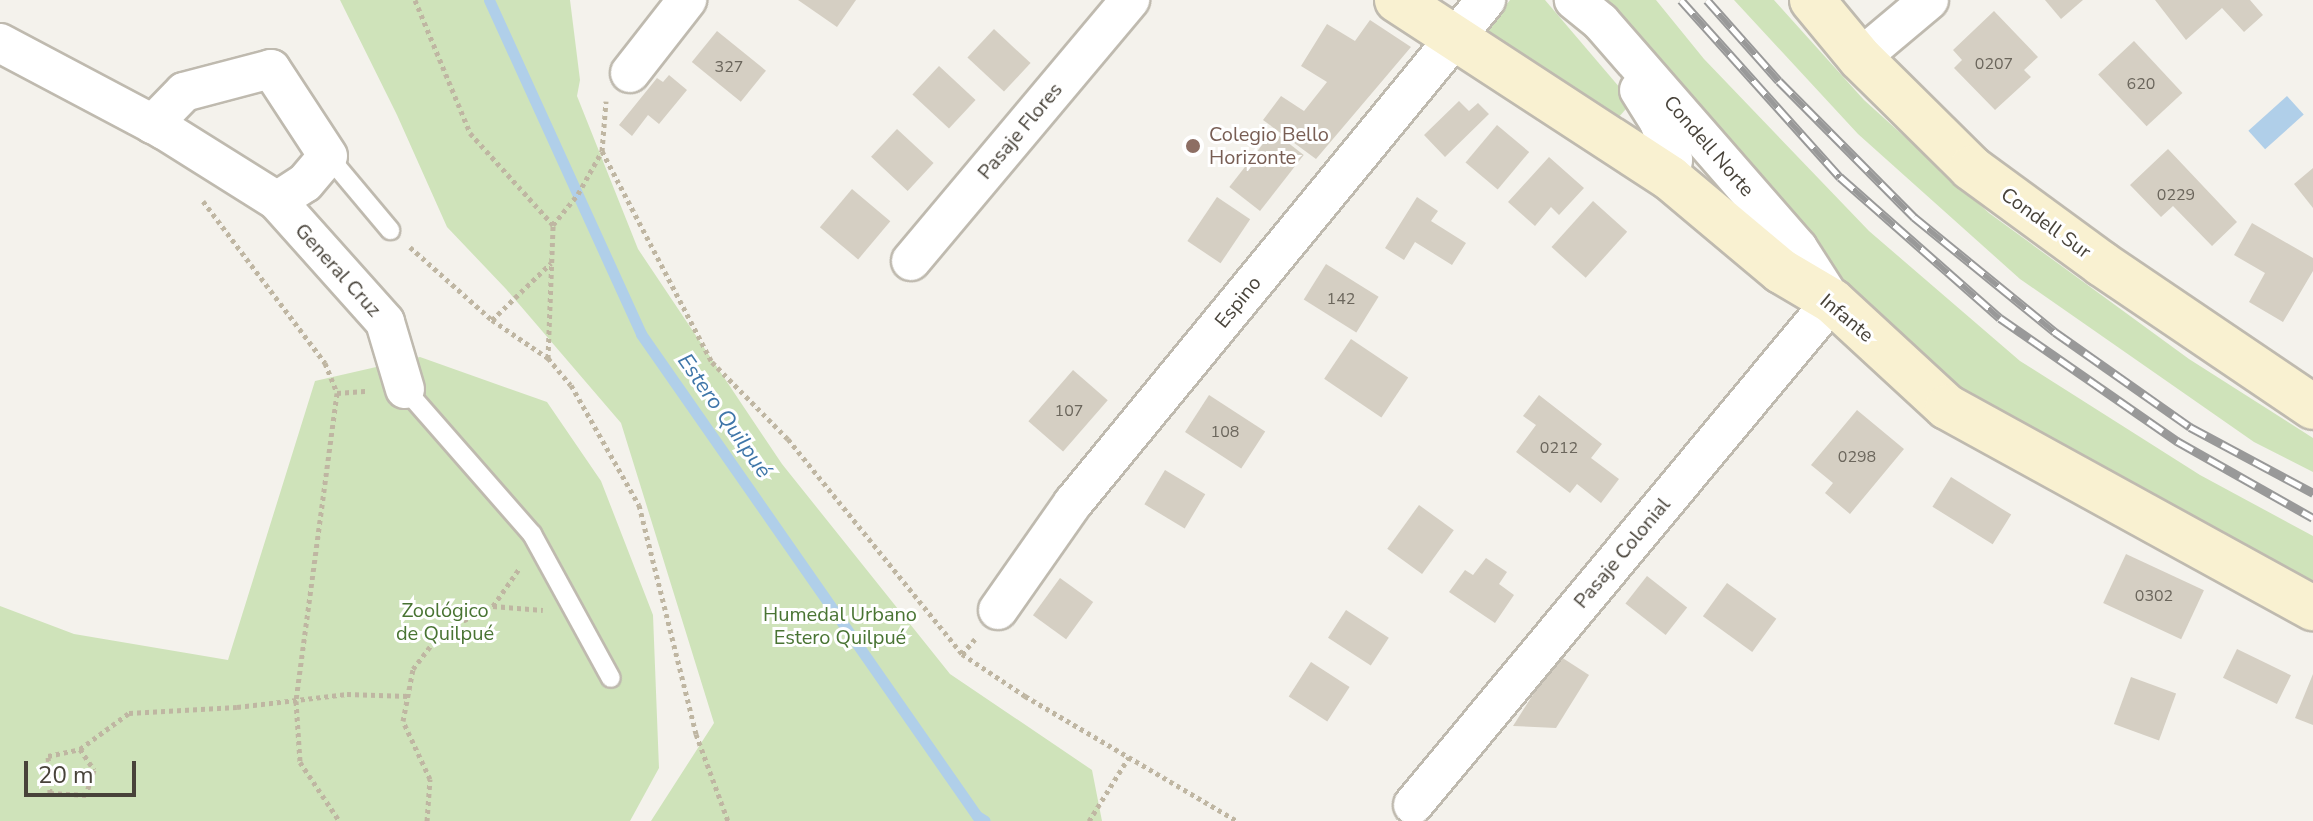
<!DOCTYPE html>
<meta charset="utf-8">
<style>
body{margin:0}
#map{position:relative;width:2313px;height:821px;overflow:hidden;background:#f4f2ec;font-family:"Nunito Sans",sans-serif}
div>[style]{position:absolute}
.green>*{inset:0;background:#cfe3ba}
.water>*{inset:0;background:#b0cfe9;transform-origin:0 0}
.stream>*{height:11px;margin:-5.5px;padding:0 5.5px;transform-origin:5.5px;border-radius:5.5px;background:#b0cfe9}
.building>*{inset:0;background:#d5cfc3;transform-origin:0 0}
.path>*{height:5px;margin-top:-2.5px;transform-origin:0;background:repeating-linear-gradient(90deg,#bfb6a2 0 4px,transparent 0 8px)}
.roads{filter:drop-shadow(2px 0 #bfbaaf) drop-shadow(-2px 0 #bfbaaf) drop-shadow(0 2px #bfbaaf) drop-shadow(0 -2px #bfbaaf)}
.lane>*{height:18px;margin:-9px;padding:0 9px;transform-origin:9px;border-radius:9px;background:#fff}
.street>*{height:38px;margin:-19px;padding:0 19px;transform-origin:19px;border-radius:19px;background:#fff}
.secondary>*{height:44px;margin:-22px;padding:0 22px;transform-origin:22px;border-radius:22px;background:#f9f1d1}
.rail>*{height:9px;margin-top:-4.5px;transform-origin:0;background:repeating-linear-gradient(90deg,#fff 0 18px,#999 0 36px);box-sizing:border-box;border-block:2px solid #999}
.dots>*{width:22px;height:22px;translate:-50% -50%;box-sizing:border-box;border:4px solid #fff;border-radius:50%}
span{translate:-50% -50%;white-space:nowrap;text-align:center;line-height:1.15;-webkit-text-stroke:6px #fff;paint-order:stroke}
.number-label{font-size:16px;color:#6b665c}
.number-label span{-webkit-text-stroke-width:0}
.street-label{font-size:20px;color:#48433a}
.education-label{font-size:20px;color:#785e54}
.left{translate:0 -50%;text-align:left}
.park-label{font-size:20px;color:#497433}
.water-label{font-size:22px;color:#3f76a9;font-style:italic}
.scale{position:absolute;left:24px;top:761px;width:112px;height:36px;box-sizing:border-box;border:4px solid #48433a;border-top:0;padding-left:10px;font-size:24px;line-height:28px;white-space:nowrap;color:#48433a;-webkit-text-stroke:6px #fff;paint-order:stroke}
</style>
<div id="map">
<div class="green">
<div style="clip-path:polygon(340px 0,570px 0,580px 80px,577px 96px,638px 249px,782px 464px,950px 674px,1092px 770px,1102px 821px,651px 821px,714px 723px,621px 423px,506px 289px,447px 227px,397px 115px)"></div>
<div style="clip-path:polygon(1510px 0,1545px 0,1632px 102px,1618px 118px,1485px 32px)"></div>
<div style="clip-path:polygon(1596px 0,1656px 0,1704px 59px,1869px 231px,2020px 361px,2200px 475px,2313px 536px,2313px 588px,1961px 395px,1902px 347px,1806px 246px)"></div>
<div style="clip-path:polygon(1734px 0,1774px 0,1864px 100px,1989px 213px,2189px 359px,2313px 438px,2313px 472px,2254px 442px,2020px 279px,1858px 134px)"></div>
<div style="clip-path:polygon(420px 357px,547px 402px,601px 481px,653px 615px,659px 768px,630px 821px,0 821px,0 606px,74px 634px,228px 660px,315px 381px)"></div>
</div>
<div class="water">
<div style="left:2287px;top:96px;width:25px;height:52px;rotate:48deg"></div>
</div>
<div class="stream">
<div style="left:489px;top:0;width:367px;rotate:65.5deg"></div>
<div style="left:641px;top:334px;width:588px;rotate:55.12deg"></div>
<div style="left:977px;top:816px;width:9px;rotate:32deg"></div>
</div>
<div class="building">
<div style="clip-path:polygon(798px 0,856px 0,837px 27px)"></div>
<div style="clip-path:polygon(2045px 0,2083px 0,2061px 19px)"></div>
<div style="clip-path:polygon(2155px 0,2250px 0,2263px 15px,2244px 32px,2222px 8px,2186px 40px)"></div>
<div style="clip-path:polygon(1994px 11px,2038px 57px,2024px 70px,2031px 77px,1995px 110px,1954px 68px,1962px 60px,1953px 50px)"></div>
<div style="clip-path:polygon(1370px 20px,1411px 47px,1316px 159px,1263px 120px,1281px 96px,1304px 111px,1327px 82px,1301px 66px,1327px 24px,1355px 41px)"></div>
<div style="left:994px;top:29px;width:50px;height:39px;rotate:43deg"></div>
<div style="left:717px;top:31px;width:63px;height:40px;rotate:39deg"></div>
<div style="left:2134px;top:41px;width:71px;height:49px;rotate:47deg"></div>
<div style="left:939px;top:66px;width:50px;height:39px;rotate:43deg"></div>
<div style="clip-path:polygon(669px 75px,687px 90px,659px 124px,648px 115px,632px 136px,619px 125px,657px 78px,663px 82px)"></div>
<div style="clip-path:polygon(1459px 101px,1469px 111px,1478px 103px,1489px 114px,1445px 157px,1424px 135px)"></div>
<div style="left:1497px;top:125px;width:42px;height:49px;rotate:40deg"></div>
<div style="left:897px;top:129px;width:50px;height:38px;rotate:43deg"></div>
<div style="left:1273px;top:131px;width:39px;height:71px;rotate:38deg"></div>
<div style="clip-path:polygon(2168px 149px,2237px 222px,2212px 246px,2173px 206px,2161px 217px,2130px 185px)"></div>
<div style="clip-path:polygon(1549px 157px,1584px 188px,1559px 215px,1551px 207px,1535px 226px,1508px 202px)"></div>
<div style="clip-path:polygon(2313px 168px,2313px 208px,2294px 184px)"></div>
<div style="left:852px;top:189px;width:50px;height:50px;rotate:40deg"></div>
<div style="left:1217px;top:197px;width:40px;height:53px;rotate:34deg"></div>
<div style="clip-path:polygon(1417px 197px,1438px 211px,1431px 221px,1466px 243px,1452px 265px,1415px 242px,1404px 260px,1385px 248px)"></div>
<div style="left:1593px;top:201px;width:46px;height:62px;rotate:42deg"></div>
<div style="clip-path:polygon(2252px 223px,2313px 258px,2313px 271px,2283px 322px,2249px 302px,2265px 273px,2234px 255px)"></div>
<div style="left:1326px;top:264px;width:62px;height:42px;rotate:32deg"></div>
<div style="left:1351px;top:339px;width:69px;height:48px;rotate:34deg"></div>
<div style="left:1073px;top:370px;width:46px;height:68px;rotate:41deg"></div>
<div style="left:1209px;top:395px;width:67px;height:44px;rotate:33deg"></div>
<div style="clip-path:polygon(1539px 395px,1602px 444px,1591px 458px,1619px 479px,1601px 503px,1577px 484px,1570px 493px,1516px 452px,1536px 425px,1523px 416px)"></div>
<div style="clip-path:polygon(1857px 410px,1904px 449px,1850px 514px,1825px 493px,1833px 483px,1811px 465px)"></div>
<div style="left:1165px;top:470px;width:47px;height:40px;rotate:31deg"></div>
<div style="left:1951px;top:477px;width:71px;height:35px;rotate:32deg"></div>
<div style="left:1419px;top:505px;width:43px;height:54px;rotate:36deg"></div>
<div style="left:2126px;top:554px;width:86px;height:54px;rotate:25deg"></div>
<div style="clip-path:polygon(1486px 558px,1507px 572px,1499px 584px,1514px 595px,1495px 623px,1449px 592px,1465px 570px,1473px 575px)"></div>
<div style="left:1647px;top:576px;width:51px;height:35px;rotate:38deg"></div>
<div style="left:1060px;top:578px;width:41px;height:46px;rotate:36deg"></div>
<div style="left:1727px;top:583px;width:61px;height:41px;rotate:36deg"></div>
<div style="left:1346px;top:610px;width:51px;height:33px;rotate:33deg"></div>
<div style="left:2237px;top:649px;width:60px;height:32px;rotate:26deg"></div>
<div style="clip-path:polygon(1558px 655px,1589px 675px,1556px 728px,1513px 726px)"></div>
<div style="left:1311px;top:662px;width:46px;height:41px;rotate:33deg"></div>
<div style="clip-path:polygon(2313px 674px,2313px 725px,2295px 718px)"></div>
<div style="left:2131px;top:677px;width:48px;height:50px;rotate:20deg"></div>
</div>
<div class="path">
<div style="left:415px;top:0;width:144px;rotate:67.5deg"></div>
<div style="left:470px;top:133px;width:124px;rotate:47.9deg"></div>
<div style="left:602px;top:151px;width:238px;rotate:62.5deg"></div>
<div style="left:712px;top:362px;width:108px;rotate:45.4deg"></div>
<div style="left:788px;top:439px;width:277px;rotate:51deg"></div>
<div style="left:962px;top:654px;width:76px;rotate:33.7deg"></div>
<div style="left:1025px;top:696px;width:246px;rotate:30.5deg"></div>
<div style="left:203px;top:201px;width:203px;rotate:53deg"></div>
<div style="left:325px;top:363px;width:32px;rotate:68deg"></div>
<div style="left:337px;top:393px;width:311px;rotate:97.6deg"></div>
<div style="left:296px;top:701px;width:61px;rotate:86.2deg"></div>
<div style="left:300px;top:762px;width:69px;rotate:56.3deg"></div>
<div style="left:410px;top:247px;width:110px;rotate:41.7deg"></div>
<div style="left:492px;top:320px;width:68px;rotate:34.2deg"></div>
<div style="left:548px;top:358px;width:35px;rotate:50deg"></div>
<div style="left:571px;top:385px;width:138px;rotate:60.5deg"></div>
<div style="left:639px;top:505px;width:236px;rotate:76deg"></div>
<div style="left:696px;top:734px;width:93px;rotate:69.8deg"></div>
<div style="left:492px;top:320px;width:82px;rotate:-44deg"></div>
<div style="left:548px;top:358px;width:133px;rotate:-87.8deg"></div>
<div style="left:553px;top:225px;width:40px;rotate:-51deg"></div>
<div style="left:578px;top:194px;width:49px;rotate:-60.8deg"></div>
<div style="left:602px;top:151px;width:50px;rotate:-85.4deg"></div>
<div style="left:337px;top:393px;width:31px;rotate:-4deg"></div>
<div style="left:493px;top:606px;width:45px;rotate:-54.9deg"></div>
<div style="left:962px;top:654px;width:20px;rotate:-49deg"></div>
<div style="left:80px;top:749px;width:25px;rotate:56deg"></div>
<div style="left:94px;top:770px;width:26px;rotate:108deg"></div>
<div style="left:86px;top:795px;width:36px;rotate:-177deg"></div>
<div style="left:50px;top:793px;width:37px;rotate:-93deg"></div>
<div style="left:48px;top:756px;width:33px;rotate:-12deg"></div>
<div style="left:80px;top:749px;width:61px;rotate:-36.3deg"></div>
<div style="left:129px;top:713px;width:108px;rotate:-3.2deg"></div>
<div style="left:237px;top:707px;width:111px;rotate:-6.7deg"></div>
<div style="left:347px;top:694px;width:61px;rotate:1.9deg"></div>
<div style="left:427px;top:821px;width:42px;rotate:-85.9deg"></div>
<div style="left:430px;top:779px;width:64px;rotate:-115deg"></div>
<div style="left:403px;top:721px;width:53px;rotate:-79.1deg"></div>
<div style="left:413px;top:669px;width:48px;rotate:-52.7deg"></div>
<div style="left:442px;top:631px;width:57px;rotate:-26.1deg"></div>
<div style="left:493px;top:606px;width:50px;rotate:4.6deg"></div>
<div style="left:1089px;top:821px;width:75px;rotate:-58deg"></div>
</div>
<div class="roads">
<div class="lane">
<div style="left:328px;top:156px;width:97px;rotate:50deg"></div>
<div style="left:405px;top:389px;width:193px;rotate:48.8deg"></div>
<div style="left:532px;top:534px;width:164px;rotate:61.3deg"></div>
</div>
<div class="street">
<div style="left:0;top:43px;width:173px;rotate:27.9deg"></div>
<div style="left:153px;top:124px;width:13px;rotate:29deg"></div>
<div style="left:164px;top:130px;width:133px;rotate:32.1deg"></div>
<div style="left:277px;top:201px;width:33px;rotate:-33deg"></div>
<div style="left:305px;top:183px;width:35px;rotate:-50deg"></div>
<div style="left:328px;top:156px;width:104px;rotate:-123.2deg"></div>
<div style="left:271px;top:69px;width:90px;rotate:165.2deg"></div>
<div style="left:184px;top:92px;width:45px;rotate:134.1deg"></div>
<div style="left:1860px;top:58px;width:90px;rotate:-40deg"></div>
<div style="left:630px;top:73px;width:93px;rotate:-52deg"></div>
<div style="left:1639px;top:90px;width:38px;rotate:58deg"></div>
<div style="left:1659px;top:122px;width:40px;rotate:69.8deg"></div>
<div style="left:1673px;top:160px;width:18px;rotate:99deg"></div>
<div style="left:277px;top:201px;width:162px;rotate:48.2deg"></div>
<div style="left:385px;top:322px;width:70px;rotate:73.4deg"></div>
<div style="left:911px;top:261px;width:341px;rotate:-50deg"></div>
<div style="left:998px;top:610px;width:131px;rotate:-55deg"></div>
<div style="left:1073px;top:503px;width:651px;rotate:-50.61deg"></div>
<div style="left:1413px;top:805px;width:655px;rotate:-50.26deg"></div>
<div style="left:1832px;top:301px;width:63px;rotate:-122.7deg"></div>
<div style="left:1798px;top:248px;width:300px;rotate:-131.1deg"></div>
<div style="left:1601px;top:22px;width:35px;rotate:-141deg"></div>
</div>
<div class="secondary">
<div style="left:1397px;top:0;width:326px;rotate:33.1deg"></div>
<div style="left:1670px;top:178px;width:145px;rotate:40deg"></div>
<div style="left:1781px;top:271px;width:59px;rotate:30.5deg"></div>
<div style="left:1832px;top:301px;width:156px;rotate:42.7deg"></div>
<div style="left:1947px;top:407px;width:418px;rotate:28.8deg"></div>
<div style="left:1812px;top:0;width:75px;rotate:50.4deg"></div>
<div style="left:1860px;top:58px;width:156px;rotate:44.7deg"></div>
<div style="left:1971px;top:168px;width:162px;rotate:36.2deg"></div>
<div style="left:2102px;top:264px;width:255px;rotate:34.1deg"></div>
</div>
</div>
<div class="rail">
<div style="left:1681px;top:0;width:238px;rotate:48.1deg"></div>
<div style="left:1840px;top:177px;width:213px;rotate:41.4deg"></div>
<div style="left:2000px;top:318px;width:216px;rotate:34.8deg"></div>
<div style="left:2177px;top:441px;width:156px;rotate:29.5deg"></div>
<div style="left:1707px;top:0;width:108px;rotate:48.4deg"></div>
<div style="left:1779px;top:81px;width:192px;rotate:45.2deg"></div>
<div style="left:1914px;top:217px;width:182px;rotate:39.2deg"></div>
<div style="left:2055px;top:332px;width:165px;rotate:35.1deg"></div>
<div style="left:2190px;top:427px;width:140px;rotate:28.2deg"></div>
</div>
<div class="dots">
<div style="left:1193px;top:146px;background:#8d6e63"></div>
</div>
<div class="number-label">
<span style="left:1994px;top:64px">0207</span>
<span style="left:729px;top:67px">327</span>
<span style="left:2141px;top:84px">620</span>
<span style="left:2176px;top:195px">0229</span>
<span style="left:1341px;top:299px">142</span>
<span style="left:1069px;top:411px">107</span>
<span style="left:1225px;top:432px">108</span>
<span style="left:1559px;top:448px">0212</span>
<span style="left:1857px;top:457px">0298</span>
<span style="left:2154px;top:596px">0302</span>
</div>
<div class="street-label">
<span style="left:1020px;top:131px;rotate:-50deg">Pasaje Flores</span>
<span style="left:1709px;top:146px;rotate:49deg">Condell Norte</span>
<span style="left:2046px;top:223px;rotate:36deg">Condell Sur</span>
<span style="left:338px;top:270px;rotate:48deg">General Cruz</span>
<span style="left:1238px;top:302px;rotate:-51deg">Espino</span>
<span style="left:1847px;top:318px;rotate:40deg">Infante</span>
<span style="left:1622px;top:553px;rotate:-50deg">Pasaje Colonial</span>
</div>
<div class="education-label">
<span class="left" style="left:1209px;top:146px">Colegio Bello<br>Horizonte</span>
</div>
<div class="park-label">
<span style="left:445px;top:622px">Zoológico<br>de Quilpué</span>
<span style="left:840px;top:626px">Humedal Urbano<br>Estero Quilpué</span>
</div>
<div class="water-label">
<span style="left:724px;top:416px;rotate:55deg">Estero Quilpué</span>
</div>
<div class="scale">20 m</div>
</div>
